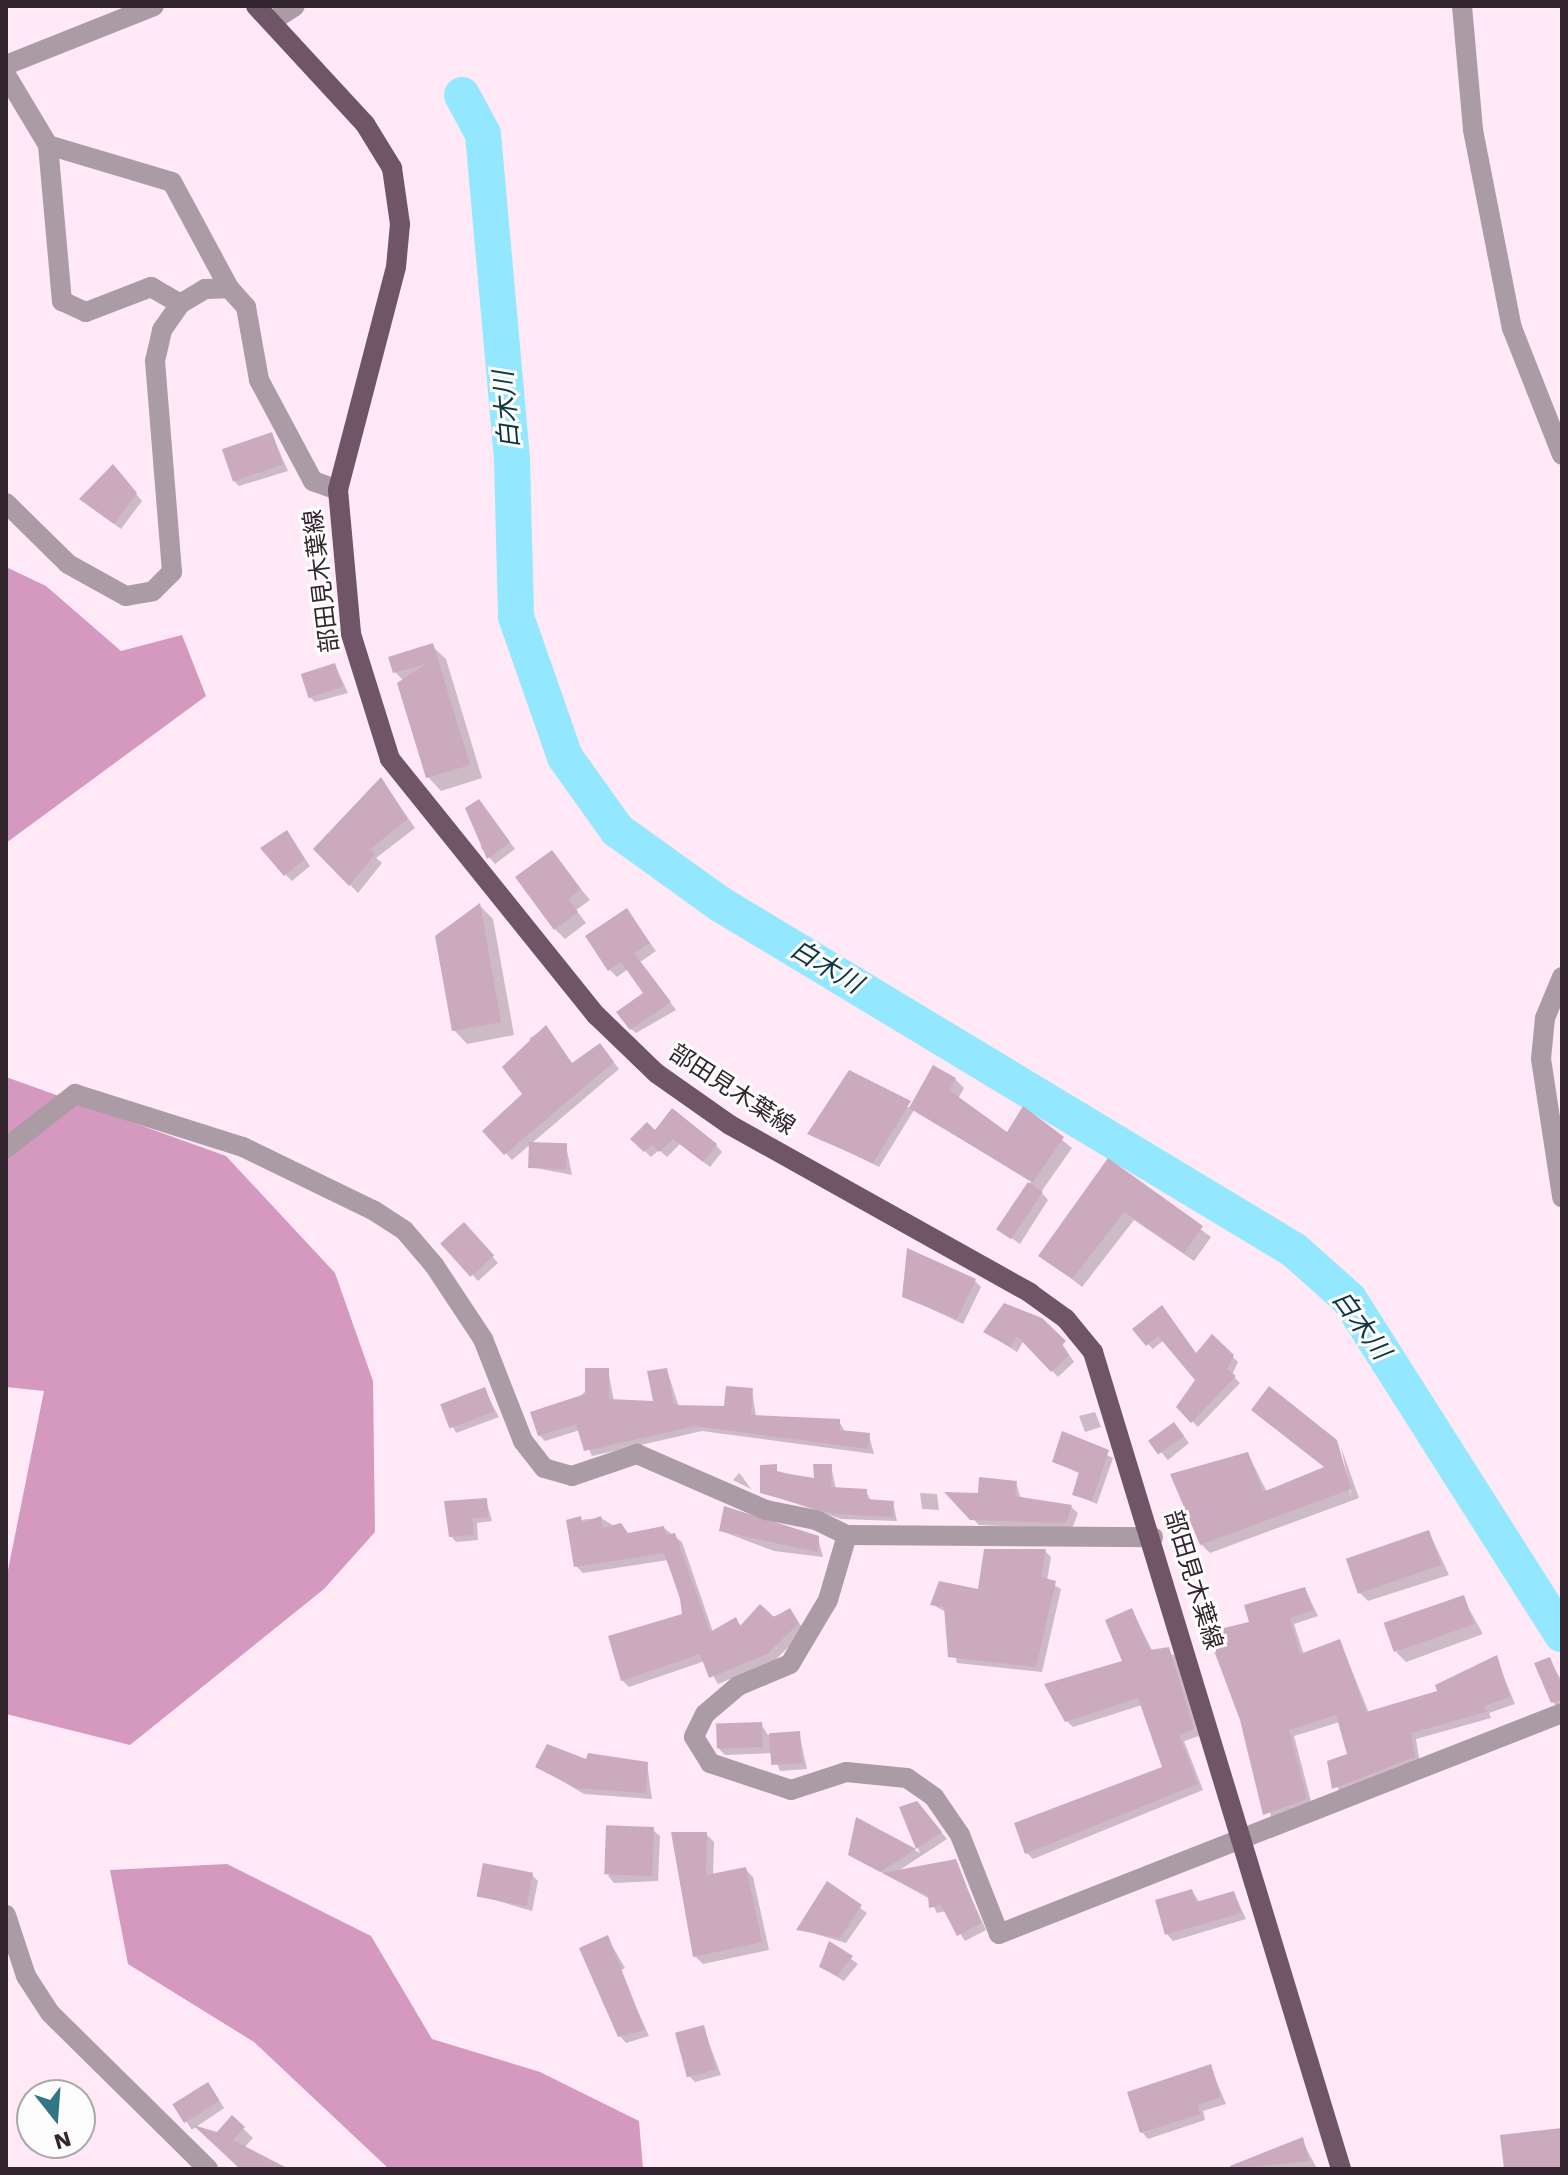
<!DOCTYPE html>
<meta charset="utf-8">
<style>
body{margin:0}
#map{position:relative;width:1568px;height:2175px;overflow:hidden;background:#ffe9f6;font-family:"Work Sans","Noto Sans JP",sans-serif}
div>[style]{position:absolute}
.forest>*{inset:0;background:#d598be}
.shadow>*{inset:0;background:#0003;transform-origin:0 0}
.river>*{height:36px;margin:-18px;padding:0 18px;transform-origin:18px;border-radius:18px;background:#93e8ff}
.building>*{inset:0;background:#cbaabe;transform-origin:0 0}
.minor>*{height:20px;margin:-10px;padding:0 10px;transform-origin:10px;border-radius:10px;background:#aa9ba4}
.major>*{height:20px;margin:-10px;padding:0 10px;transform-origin:10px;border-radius:10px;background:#6f5565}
span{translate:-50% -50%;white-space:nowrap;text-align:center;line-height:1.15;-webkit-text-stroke:6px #fdfdfd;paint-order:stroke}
.street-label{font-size:24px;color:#32252d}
.water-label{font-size:26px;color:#0d3640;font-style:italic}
.frame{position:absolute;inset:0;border:8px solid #32252d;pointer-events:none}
.north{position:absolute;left:16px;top:2079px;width:80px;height:80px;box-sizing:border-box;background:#fdfdfd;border:2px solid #aca7aa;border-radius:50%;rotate:163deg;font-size:22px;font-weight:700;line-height:32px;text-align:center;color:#32252d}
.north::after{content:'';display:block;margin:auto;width:28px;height:36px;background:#327586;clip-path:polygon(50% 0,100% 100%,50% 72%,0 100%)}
</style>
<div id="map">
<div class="forest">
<div style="clip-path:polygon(6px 567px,46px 586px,121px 651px,182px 635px,206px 696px,6px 843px)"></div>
<div style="clip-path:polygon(6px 1077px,226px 1156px,335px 1273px,373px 1381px,375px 1532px,324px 1589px,130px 1745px,6px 1714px,6px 1580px,44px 1391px,6px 1387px)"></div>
<div style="clip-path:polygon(227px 1864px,371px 1936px,432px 2039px,540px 2072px,639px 2121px,643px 2169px,389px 2169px,254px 2042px,128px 1964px,110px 1870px)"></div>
</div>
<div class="shadow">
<div style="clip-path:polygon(273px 437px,288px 471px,239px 486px,233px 480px)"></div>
<div style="clip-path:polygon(119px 473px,142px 501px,121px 529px,88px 505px)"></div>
<div style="clip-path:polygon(432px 646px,446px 659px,482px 778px,441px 791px,428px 777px,404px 681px,395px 672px)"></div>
<div style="clip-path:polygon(335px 665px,348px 693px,315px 702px,309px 696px)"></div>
<div style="clip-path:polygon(381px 779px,415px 828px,376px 858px,382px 863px,358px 893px,316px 849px)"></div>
<div style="clip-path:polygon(479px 801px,515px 849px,495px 864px,481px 848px)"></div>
<div style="clip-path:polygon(287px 832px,310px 866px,292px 881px,286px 875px)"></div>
<div style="clip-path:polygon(551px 853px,590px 900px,576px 910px,586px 923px,565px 939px,555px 929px)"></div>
<div style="clip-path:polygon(480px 906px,493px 919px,514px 1035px,467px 1044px,454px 1030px)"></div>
<div style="clip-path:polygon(627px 911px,656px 951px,640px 962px,676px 1010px,636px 1033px,628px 1026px,646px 994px,628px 969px,617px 977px,610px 970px)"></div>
<div style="clip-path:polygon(545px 1028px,573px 1065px,600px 1045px,619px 1069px,512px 1160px,485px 1131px,525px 1094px,530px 1038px)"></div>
<div style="clip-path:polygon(955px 1079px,964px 1088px,958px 1099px,1007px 1135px,1024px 1109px,1072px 1148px,1041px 1192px,1048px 1200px,1020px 1244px,1000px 1230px,1031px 1182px,914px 1110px,879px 1167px,810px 1133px,913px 1106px)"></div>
<div style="clip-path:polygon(655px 1133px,716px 1145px,722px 1152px,710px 1167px,680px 1144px,667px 1157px,659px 1150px,651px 1157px,633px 1139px)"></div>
<div style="clip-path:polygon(566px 1145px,572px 1175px,531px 1167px)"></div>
<div style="clip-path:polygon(1108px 1160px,1211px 1237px,1194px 1261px,1134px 1220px,1082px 1287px,1041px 1255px)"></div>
<div style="clip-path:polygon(470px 1231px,498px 1263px,478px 1281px,443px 1243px)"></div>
<div style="clip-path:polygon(975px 1281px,981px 1287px,963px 1324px,904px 1296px)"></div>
<div style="clip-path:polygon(1162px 1308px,1197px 1355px,1212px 1337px,1238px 1362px,1232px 1375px,1240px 1383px,1198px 1427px,1178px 1407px,1198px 1380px,1164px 1340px,1153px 1349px,1148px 1344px)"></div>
<div style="clip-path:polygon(1054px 1331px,1074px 1362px,1058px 1377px,1024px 1340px,1017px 1352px,986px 1332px)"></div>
<div style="clip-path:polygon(608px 1370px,614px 1401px,655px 1403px,667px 1370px,679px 1407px,726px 1408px,752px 1390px,756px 1417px,839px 1421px,845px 1432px,869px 1435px,874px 1454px,702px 1431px,592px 1456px,580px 1430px,545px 1441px,539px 1435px)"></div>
<div style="clip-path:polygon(484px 1390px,499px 1417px,456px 1433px,442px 1405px)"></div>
<div style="clip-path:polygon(1095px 1412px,1101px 1427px,1085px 1432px,1079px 1416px)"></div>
<div style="clip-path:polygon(1180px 1431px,1189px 1443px,1168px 1460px,1152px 1442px)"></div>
<div style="clip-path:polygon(1063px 1434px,1113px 1458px,1097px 1504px,1074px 1494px,1081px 1474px,1054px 1462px)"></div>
<div style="clip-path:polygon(1335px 1441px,1352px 1499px,1341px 1447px,1359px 1498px,1210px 1553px,1201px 1544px,1248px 1454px,1267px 1492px,1326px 1468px)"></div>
<div style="clip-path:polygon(831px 1466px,836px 1489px,866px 1491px,871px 1501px,893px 1503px,897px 1521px,841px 1519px,762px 1492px,762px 1467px,816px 1481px)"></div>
<div style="clip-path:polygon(739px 1473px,741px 1475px,751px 1489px,733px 1480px)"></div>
<div style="clip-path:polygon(1016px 1483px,1021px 1499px,1071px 1507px,1078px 1513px,1072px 1529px,979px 1525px,949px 1494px,980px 1495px)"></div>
<div style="clip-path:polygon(920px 1493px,937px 1494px,939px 1510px,922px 1509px)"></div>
<div style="clip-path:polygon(486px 1500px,492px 1521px,477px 1523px,478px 1540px,456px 1542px,451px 1536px)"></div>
<div style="clip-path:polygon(601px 1518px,629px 1535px,664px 1528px,682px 1542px,713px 1632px,736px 1620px,742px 1627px,790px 1611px,805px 1631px,774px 1661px,718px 1684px,705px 1661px,629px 1687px,622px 1680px,685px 1616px,668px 1560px,583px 1573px,576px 1566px,568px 1521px)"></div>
<div style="clip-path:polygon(721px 1531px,818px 1538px,823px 1557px,774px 1551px)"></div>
<div style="clip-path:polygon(1429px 1532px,1449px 1575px,1368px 1601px,1358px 1591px)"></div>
<div style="clip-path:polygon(1045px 1551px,1051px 1557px,1047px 1581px,1061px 1589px,1042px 1672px,957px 1663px,946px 1612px,933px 1605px,979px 1591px)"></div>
<div style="clip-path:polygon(1305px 1589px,1318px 1616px,1294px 1624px,1304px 1655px,1340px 1641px,1369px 1713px,1440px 1693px,1496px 1658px,1515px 1704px,1489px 1713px,1491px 1718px,1416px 1739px,1420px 1763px,1340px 1794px,1329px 1762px,1349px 1755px,1340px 1722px,1294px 1736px,1312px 1805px,1271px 1820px,1252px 1623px)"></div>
<div style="clip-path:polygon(1463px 1598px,1483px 1634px,1406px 1662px,1396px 1652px)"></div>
<div style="clip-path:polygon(1132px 1611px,1153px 1652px,1175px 1655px,1199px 1736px,1184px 1741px,1203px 1790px,1033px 1859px,1027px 1853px,1165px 1768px,1142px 1705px,1073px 1727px,1067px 1721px,1125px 1663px)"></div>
<div style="clip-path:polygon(1549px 1659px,1562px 1681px,1559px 1709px,1553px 1702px)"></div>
<div style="clip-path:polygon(761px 1724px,768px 1735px,799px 1733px,807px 1769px,780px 1771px,773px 1753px,725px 1755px,719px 1749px)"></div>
<div style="clip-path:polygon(587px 1761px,647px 1764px,652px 1799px,584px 1794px,537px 1766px)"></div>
<div style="clip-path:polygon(901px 1808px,923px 1810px,947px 1839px,895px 1873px,955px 1862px,986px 1930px,965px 1941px,946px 1911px,937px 1913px,930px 1899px,850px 1855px,857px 1820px,920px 1853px)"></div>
<div style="clip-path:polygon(653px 1830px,660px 1836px,658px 1881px,614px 1883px,608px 1876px)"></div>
<div style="clip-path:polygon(706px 1834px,714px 1842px,713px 1876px,745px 1869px,753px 1877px,769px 1950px,703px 1964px,695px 1956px)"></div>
<div style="clip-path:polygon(532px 1875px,538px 1881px,532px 1911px,478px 1895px)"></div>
<div style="clip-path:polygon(827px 1884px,867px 1913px,846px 1943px,799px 1929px)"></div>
<div style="clip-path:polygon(1192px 1891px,1200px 1903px,1234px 1893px,1246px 1919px,1173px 1941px,1167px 1934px)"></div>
<div style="clip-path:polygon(607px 1937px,625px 1968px,620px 1971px,649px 2036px,626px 2043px,620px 2036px)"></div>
<div style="clip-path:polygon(830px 1944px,858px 1964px,844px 1981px,821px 1967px)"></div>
<div style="clip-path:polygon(703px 2027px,721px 2075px,695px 2082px,689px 2076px)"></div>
<div style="clip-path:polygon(1210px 2066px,1226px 2104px,1203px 2111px,1205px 2120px,1148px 2139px,1142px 2132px)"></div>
<div style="left:208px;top:2084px;width:29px;height:39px;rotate:56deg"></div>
<div style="clip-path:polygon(232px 2118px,253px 2138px,244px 2148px,285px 2169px,241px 2169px,218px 2134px)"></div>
<div style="clip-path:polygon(1302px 2140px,1317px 2169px,1252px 2169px,1250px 2161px)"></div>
</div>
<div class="river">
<div style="left:462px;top:95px;width:44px;rotate:61.7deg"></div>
<div style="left:483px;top:134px;width:328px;rotate:84.9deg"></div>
<div style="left:512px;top:461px;width:156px;rotate:88.5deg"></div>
<div style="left:516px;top:617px;width:148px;rotate:70.7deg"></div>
<div style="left:565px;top:757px;width:90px;rotate:54.5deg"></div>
<div style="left:617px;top:830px;width:127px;rotate:35.7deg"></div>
<div style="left:720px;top:904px;width:670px;rotate:31.08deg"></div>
<div style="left:1294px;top:1250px;width:74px;rotate:41.7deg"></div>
<div style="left:1349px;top:1299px;width:397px;rotate:57.6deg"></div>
</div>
<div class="building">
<div style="left:272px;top:432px;width:34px;height:53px;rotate:71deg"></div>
<div style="clip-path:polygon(113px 464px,137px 493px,114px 524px,79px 499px)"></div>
<div style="clip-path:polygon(433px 643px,470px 765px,426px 778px,397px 683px,426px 664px,393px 673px,388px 657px)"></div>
<div style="left:335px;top:663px;width:25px;height:36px;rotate:72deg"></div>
<div style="clip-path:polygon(381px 777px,408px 819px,370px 849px,375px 854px,349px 886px,313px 849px)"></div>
<div style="clip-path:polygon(479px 799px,510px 842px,487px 859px,465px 808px)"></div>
<div style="clip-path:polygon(287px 830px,305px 859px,284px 876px,260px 848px)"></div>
<div style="clip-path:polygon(552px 850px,581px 889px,568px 899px,578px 912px,554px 930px,515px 877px)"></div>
<div style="clip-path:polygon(480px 903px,501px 1022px,452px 1031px,435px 936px)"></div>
<div style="clip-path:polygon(627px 908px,650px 943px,634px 953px,671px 1002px,630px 1030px,616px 1012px,643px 993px,621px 962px,608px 971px,585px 936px)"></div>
<div style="clip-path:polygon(546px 1025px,572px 1063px,600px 1043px,614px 1062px,504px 1155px,482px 1131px,522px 1094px,502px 1067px)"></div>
<div style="clip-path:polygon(933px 1065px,956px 1078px,949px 1090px,1007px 1132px,1023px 1106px,1064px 1137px,1033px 1182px,909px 1108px)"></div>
<div style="clip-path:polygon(849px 1070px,911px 1101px,873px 1163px,807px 1134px)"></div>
<div style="clip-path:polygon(672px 1108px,717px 1144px,703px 1162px,673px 1139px,659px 1152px,652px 1145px,644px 1152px,630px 1139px,647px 1122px,655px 1130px)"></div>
<div style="left:529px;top:1142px;width:38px;height:26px;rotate:2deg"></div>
<div style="clip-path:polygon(1108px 1158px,1203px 1226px,1184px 1253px,1124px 1212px,1072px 1279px,1038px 1256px)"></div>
<div style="left:1028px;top:1182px;width:18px;height:57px;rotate:34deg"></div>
<div style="left:464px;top:1222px;width:45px;height:32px;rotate:48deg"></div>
<div style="clip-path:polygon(907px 1248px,976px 1279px,957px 1319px,902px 1297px)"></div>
<div style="clip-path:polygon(1004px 1303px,1042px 1318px,1066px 1341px,1061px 1346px,1069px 1355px,1051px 1372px,1017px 1336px,1010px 1347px,983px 1332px)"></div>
<div style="clip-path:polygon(1162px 1305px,1196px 1353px,1212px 1334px,1234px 1355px,1227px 1369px,1236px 1376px,1191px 1423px,1176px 1407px,1195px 1380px,1158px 1336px,1146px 1346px,1132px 1329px)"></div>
<div style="clip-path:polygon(585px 1368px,609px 1368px,609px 1399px,653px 1401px,647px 1371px,667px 1368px,674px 1405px,724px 1406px,726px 1386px,753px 1388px,751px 1415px,840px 1419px,840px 1430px,870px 1433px,868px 1449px,695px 1426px,584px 1451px,576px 1424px,538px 1436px,530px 1412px,585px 1394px)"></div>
<div style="clip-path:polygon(1269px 1386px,1337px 1440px,1351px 1489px,1200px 1545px,1170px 1474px,1248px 1452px,1263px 1492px,1324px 1467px,1251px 1410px)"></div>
<div style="left:485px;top:1387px;width:26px;height:48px;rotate:69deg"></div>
<div style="left:1174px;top:1422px;width:17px;height:32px;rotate:54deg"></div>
<div style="clip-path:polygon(1062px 1431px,1109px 1450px,1092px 1501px,1072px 1495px,1079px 1472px,1052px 1462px)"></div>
<div style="clip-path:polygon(777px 1464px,777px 1472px,814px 1478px,813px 1464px,832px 1464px,831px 1487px,867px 1489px,867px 1499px,894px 1501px,893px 1517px,834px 1514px,760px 1493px,760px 1465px)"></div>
<div style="clip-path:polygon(979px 1477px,1017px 1481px,1015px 1496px,1072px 1505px,1066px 1523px,970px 1520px,944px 1492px,978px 1493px)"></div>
<div style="clip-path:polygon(487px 1498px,488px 1517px,472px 1518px,474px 1535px,449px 1537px,444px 1501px)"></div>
<div style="clip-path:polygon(724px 1506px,819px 1536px,818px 1552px,719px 1531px)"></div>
<div style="clip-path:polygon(581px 1516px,582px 1523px,601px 1516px,603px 1528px,621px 1523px,628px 1533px,664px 1526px,666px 1535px,675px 1533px,710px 1632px,736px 1617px,740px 1626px,760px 1604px,774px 1617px,790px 1608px,799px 1623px,767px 1654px,709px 1678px,700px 1654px,621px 1681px,608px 1636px,682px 1614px,680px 1598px,664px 1553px,574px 1567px,566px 1520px)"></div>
<div style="left:1429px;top:1530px;width:37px;height:88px;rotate:71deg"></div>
<div style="clip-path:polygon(984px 1549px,1046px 1549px,1041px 1577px,1056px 1581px,1036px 1667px,948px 1657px,944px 1607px,930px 1605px,939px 1581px,978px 1589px)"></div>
<div style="clip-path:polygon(1305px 1587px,1313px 1610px,1290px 1618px,1300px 1654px,1340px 1639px,1366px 1712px,1437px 1691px,1435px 1685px,1497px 1655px,1510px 1697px,1484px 1706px,1486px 1712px,1411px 1733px,1415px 1757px,1332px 1789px,1327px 1761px,1347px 1754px,1336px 1715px,1289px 1730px,1307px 1799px,1263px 1815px,1240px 1720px,1207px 1632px,1249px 1622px,1244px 1605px)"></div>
<div style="left:1464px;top:1595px;width:31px;height:85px;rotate:71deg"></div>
<div style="clip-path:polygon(1132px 1608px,1150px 1650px,1169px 1647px,1194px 1729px,1179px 1735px,1198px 1784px,1025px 1854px,1014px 1823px,1162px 1767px,1138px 1698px,1065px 1722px,1044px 1684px,1122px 1661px,1105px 1620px)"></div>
<div style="clip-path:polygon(1550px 1657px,1562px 1687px,1562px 1700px,1551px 1703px,1534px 1663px)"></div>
<div style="left:762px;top:1722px;width:25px;height:46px;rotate:88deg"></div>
<div style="left:800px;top:1731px;width:32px;height:31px;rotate:86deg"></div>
<div style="clip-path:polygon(547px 1744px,586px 1759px,588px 1753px,648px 1762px,646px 1793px,576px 1788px,535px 1767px)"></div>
<div style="clip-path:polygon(917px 1801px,942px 1832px,916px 1849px,899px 1807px)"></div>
<div style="clip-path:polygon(856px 1817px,916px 1849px,880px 1872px,848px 1855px)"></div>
<div style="left:654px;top:1827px;width:49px;height:48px;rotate:92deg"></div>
<div style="clip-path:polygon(671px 1832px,707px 1832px,706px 1875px,746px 1867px,762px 1942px,693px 1957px)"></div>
<div style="clip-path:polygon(956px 1859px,981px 1923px,957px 1936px,941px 1905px,929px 1908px,928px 1896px,882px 1873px)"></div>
<div style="left:483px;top:1863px;width:51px;height:34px;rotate:11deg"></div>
<div style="clip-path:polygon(827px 1881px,862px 1905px,840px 1938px,796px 1930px)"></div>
<div style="clip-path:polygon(1192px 1889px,1196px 1902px,1234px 1891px,1241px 1913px,1165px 1935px,1155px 1900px)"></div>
<div style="clip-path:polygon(608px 1935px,645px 2030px,618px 2037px,579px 1948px)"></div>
<div style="clip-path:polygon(829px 1941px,853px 1956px,837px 1976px,819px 1967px)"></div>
<div style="left:704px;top:2025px;width:46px;height:30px;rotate:75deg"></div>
<div style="clip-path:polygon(1211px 2064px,1221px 2097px,1198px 2105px,1200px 2114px,1140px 2133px,1127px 2092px)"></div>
<div style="left:208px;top:2082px;width:22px;height:42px;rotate:58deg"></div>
<div style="clip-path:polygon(232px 2115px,245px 2127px,233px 2140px,289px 2169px,240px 2169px,193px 2125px,217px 2132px)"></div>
<div style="clip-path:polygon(1562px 2128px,1562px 2169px,1504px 2169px,1500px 2135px)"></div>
<div style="clip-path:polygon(1303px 2137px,1309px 2161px,1231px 2169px,1230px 2166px)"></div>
</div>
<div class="minor">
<div style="left:1462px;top:6px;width:124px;rotate:84.9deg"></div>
<div style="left:1473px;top:130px;width:202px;rotate:78.9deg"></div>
<div style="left:1512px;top:328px;width:136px;rotate:68.5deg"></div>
<div style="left:272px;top:21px;width:27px;rotate:-33deg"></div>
<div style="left:6px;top:65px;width:159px;rotate:-21.7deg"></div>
<div style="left:6px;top:75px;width:82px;rotate:59deg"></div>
<div style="left:48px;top:145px;width:157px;rotate:84.9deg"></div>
<div style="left:62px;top:301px;width:26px;rotate:25deg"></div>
<div style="left:86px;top:312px;width:70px;rotate:-21deg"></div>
<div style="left:151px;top:287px;width:34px;rotate:30deg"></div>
<div style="left:48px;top:145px;width:129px;rotate:16.6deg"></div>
<div style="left:172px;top:182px;width:120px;rotate:61.7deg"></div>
<div style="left:6px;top:503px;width:87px;rotate:44.5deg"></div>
<div style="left:68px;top:564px;width:66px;rotate:28.9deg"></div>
<div style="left:126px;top:596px;width:27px;rotate:-10deg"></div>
<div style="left:153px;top:591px;width:27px;rotate:-45deg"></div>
<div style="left:172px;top:572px;width:212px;rotate:-94.6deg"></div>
<div style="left:155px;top:361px;width:32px;rotate:-77deg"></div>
<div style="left:162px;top:330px;width:32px;rotate:-55deg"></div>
<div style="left:180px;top:304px;width:29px;rotate:-31deg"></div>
<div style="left:205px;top:289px;width:24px;rotate:-2deg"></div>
<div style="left:229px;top:288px;width:25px;rotate:48deg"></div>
<div style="left:246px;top:307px;width:74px;rotate:79.9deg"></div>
<div style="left:259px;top:380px;width:115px;rotate:61.9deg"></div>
<div style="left:313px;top:481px;width:27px;rotate:20deg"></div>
<div style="left:1562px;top:977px;width:44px;rotate:112.5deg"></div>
<div style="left:1545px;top:1018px;width:41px;rotate:95.6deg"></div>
<div style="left:1541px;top:1059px;width:140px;rotate:81.3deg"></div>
<div style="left:6px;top:1148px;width:88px;rotate:-38deg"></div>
<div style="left:75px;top:1094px;width:176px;rotate:17.5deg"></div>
<div style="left:243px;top:1147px;width:144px;rotate:25.9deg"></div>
<div style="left:373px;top:1210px;width:37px;rotate:33deg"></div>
<div style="left:404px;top:1230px;width:46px;rotate:49.4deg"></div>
<div style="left:434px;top:1265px;width:89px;rotate:56.5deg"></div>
<div style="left:483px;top:1339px;width:110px;rotate:68.6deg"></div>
<div style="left:523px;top:1441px;width:34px;rotate:52deg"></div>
<div style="left:544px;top:1468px;width:29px;rotate:16deg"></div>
<div style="left:572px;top:1476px;width:69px;rotate:-18.7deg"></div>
<div style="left:637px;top:1454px;width:141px;rotate:23.5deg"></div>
<div style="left:766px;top:1510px;width:51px;rotate:11.3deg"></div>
<div style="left:816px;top:1520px;width:34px;rotate:26deg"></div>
<div style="left:847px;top:1535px;width:306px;rotate:0.4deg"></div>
<div style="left:847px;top:1535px;width:68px;rotate:106.3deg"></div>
<div style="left:828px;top:1600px;width:74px;rotate:120.7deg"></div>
<div style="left:790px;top:1664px;width:56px;rotate:157.1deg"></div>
<div style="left:738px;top:1686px;width:43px;rotate:139.7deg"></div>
<div style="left:705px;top:1714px;width:25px;rotate:116deg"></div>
<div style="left:694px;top:1737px;width:31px;rotate:58deg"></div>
<div style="left:710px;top:1763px;width:85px;rotate:18.4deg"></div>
<div style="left:791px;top:1790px;width:58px;rotate:-18.1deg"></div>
<div style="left:846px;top:1772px;width:61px;rotate:5.6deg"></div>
<div style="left:907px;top:1778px;width:33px;rotate:35deg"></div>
<div style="left:934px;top:1797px;width:46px;rotate:55.6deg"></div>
<div style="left:960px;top:1835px;width:106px;rotate:68.5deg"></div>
<div style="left:999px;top:1934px;width:605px;rotate:-21.43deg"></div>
<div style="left:6px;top:1915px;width:64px;rotate:71.8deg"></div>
<div style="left:26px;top:1976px;width:44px;rotate:57deg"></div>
<div style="left:50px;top:2013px;width:222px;rotate:44.6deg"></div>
</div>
<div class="major">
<div style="left:256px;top:6px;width:161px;rotate:47.3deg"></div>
<div style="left:365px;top:124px;width:52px;rotate:58.5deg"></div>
<div style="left:392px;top:168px;width:57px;rotate:81.9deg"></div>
<div style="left:400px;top:224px;width:43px;rotate:95.3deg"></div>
<div style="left:396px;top:267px;width:230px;rotate:104.6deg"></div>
<div style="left:338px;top:490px;width:145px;rotate:84.8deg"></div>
<div style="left:351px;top:634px;width:131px;rotate:72.7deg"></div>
<div style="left:390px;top:759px;width:329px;rotate:51.2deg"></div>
<div style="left:596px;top:1015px;width:83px;rotate:44deg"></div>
<div style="left:656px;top:1073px;width:90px;rotate:35.1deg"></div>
<div style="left:730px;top:1125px;width:344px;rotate:29.2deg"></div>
<div style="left:1030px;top:1293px;width:44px;rotate:35.8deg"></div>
<div style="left:1066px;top:1319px;width:43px;rotate:50.7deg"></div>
<div style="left:1093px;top:1352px;width:854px;rotate:73.11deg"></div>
</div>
<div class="street-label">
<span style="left:322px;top:581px;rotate:-97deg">部田見木葉線</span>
<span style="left:732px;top:1090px;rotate:33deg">部田見木葉線</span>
<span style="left:1193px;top:1580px;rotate:73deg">部田見木葉線</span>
</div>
<div class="water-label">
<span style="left:507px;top:410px;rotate:-95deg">白木川</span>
<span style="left:826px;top:967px;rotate:31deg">白木川</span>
<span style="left:1361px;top:1325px;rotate:54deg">白木川</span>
</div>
<div class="frame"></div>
<div class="north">N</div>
</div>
